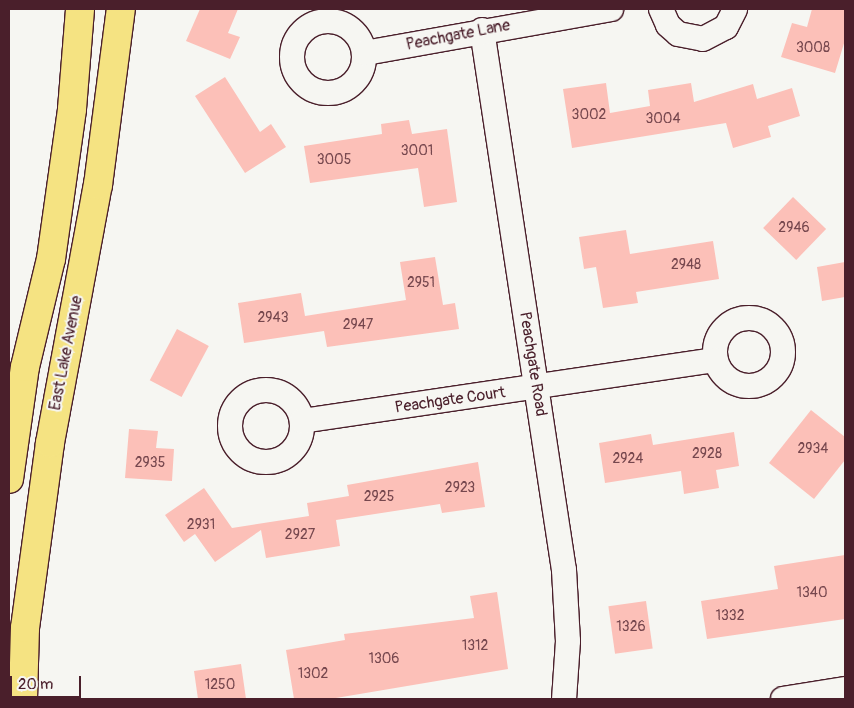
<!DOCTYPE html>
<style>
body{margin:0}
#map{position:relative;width:854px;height:708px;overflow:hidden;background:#f6f6f2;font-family:Pangolin,sans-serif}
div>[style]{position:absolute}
.building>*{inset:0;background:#fcc0b8;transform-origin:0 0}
.roads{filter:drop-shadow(1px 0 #4a1f2b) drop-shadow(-1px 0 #4a1f2b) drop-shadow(0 1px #4a1f2b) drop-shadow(0 -1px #4a1f2b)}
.minor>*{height:24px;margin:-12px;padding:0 12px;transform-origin:12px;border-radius:12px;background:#f6f6f2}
.minor>.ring{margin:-12px;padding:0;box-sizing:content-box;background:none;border:24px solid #f6f6f2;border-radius:50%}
.primary>*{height:28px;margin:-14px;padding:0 14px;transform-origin:14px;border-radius:14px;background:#f5e382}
span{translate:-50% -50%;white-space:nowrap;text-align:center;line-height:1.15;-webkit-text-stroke:4px #f6f6f2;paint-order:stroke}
.number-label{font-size:14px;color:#76474e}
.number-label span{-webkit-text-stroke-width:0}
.street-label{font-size:16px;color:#4a1f2b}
.frame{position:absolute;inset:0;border:10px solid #4a1f2b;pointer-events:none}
.scale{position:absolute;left:10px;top:676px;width:71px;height:22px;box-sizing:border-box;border:2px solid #4a1f2b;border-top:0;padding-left:6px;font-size:15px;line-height:18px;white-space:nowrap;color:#4a1f2b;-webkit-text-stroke:4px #f6f6f2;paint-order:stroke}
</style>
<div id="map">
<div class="building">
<div style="clip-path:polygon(200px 9px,238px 9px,228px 33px,240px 37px,230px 59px,186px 41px)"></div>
<div style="clip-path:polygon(812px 9px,845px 9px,845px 40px,835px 73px,781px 57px,792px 23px,807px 27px)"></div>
<div style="clip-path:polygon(225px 77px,260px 132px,271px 124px,286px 147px,245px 173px,195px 96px)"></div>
<div style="clip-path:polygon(606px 83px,610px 113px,650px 106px,648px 90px,691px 83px,694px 102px,753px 84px,757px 99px,792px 88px,800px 116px,768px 126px,771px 137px,733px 148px,726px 123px,572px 148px,563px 89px)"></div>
<div style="clip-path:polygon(409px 120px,412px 134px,447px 129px,457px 202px,424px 207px,418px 168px,310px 183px,304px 146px,382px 134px,381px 124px)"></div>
<div style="left:793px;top:197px;width:46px;height:43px;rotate:44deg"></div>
<div style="clip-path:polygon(626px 230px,630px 254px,713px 241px,719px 279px,636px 292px,638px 303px,603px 308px,596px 267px,584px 269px,579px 237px)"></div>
<div style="clip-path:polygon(435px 257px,443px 305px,455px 303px,459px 329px,327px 347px,324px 331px,244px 343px,238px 303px,301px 293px,305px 316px,406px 300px,400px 262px)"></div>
<div style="clip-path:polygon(845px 262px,845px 297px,822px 301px,817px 267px)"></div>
<div style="left:177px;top:329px;width:36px;height:58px;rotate:28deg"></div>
<div style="clip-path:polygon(811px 410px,845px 437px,845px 460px,814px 499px,769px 463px)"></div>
<div style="clip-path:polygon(129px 429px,158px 431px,156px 448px,174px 449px,172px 481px,125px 478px)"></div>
<div style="clip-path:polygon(734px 432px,739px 466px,716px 470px,719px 488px,684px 494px,681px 471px,605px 483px,599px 443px,651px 434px,653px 445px)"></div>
<div style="clip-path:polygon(478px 462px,485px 507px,442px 513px,440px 504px,336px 520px,340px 546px,266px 558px,261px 530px,215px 562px,195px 534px,184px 542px,165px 515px,204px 488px,232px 528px,309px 516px,307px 503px,349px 496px,347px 485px)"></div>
<div style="clip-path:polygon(845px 555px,845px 619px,707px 639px,701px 601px,778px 589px,774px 566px)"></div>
<div style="clip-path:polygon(497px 592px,508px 669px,330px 699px,294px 699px,286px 650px,345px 640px,344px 634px,474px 618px,470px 596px)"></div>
<div style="left:646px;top:601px;width:48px;height:38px;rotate:82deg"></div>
<div style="clip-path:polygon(241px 664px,246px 699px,198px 699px,194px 671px)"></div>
</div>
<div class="roads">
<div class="minor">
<div style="left:661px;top:9px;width:17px;rotate:66deg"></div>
<div style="left:668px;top:25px;width:13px;rotate:42deg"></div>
<div style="left:678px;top:34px;width:25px;rotate:11deg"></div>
<div style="left:703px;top:39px;width:26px;rotate:-28deg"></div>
<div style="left:726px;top:27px;width:20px;rotate:-63deg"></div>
<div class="ring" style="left:292px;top:21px;width:48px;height:48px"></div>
<div style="left:482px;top:30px;width:546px;rotate:81.37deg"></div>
<div style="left:564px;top:570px;width:71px;rotate:86.8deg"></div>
<div style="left:568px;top:641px;width:58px;rotate:93.9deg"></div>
<div style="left:365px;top:53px;width:250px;rotate:-10.1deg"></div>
<div class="ring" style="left:715px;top:318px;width:44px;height:44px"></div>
<div class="ring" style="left:230px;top:390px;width:48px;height:48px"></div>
<div style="left:302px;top:421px;width:418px;rotate:-8.4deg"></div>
<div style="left:783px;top:699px;width:63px;rotate:-9.2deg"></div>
</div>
<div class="primary">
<div style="left:9px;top:479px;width:113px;rotate:-81.9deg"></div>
<div style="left:25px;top:367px;width:111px;rotate:-76.5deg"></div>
<div style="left:51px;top:259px;width:151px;rotate:-82deg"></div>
<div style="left:72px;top:109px;width:100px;rotate:-85.4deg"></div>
<div style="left:23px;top:699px;width:71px;rotate:-88.4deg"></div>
<div style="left:25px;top:628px;width:187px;rotate:-82.3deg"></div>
<div style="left:50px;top:443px;width:262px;rotate:-79.5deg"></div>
<div style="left:98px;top:185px;width:177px;rotate:-82.6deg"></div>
</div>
</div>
<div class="number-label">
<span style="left:813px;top:48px">3008</span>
<span style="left:589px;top:115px">3002</span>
<span style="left:663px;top:119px">3004</span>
<span style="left:417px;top:151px">3001</span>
<span style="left:334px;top:160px">3005</span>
<span style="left:794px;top:228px">2946</span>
<span style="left:686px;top:265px">2948</span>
<span style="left:421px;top:283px">2951</span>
<span style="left:273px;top:318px">2943</span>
<span style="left:358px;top:325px">2947</span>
<span style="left:813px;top:449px">2934</span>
<span style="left:707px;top:454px">2928</span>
<span style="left:628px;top:459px">2924</span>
<span style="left:150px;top:463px">2935</span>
<span style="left:460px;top:488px">2923</span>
<span style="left:379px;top:497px">2925</span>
<span style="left:201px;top:525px">2931</span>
<span style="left:300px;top:535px">2927</span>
<span style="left:812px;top:593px">1340</span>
<span style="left:730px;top:616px">1332</span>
<span style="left:631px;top:627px">1326</span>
<span style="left:475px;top:646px">1312</span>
<span style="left:384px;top:659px">1306</span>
<span style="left:313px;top:674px">1302</span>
<span style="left:220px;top:685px">1250</span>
</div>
<div class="street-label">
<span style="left:458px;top:35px;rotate:-11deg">Peachgate Lane</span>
<span style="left:66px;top:353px;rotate:-79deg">East Lake Avenue</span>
<span style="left:533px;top:364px;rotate:81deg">Peachgate Road</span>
<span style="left:450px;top:400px;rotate:-8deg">Peachgate Court</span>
</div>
<div class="frame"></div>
<div class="scale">20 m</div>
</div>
